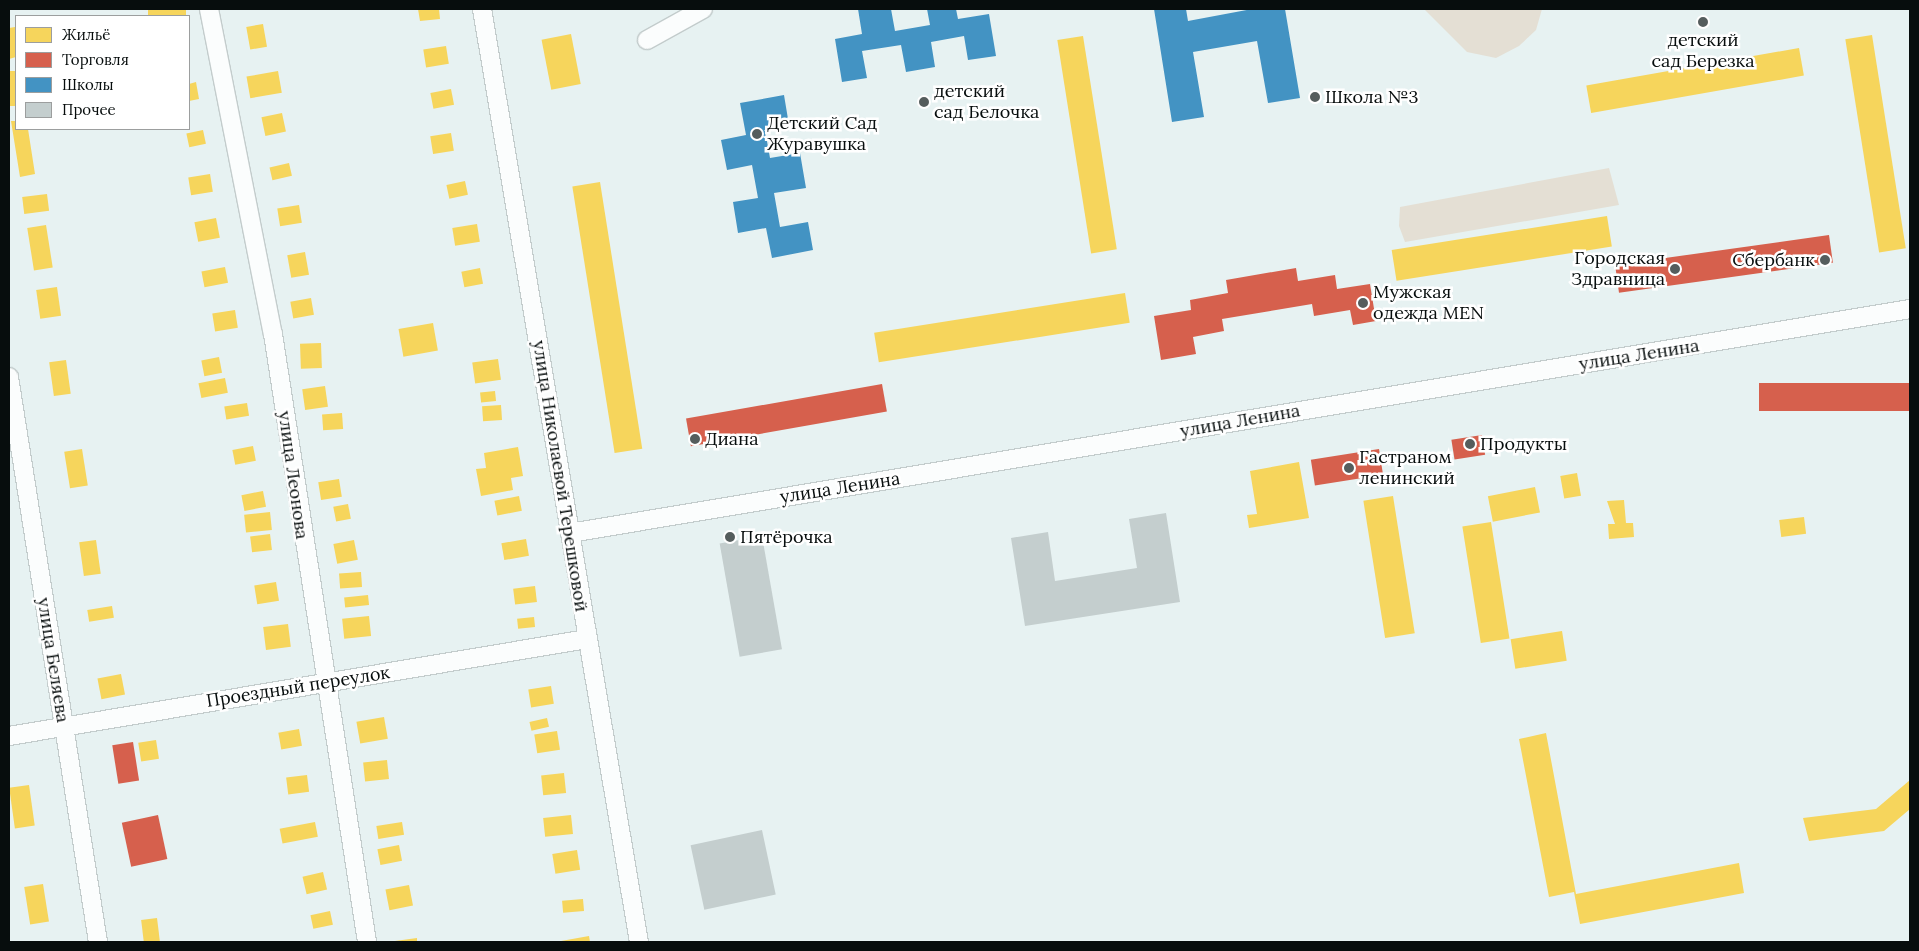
<!DOCTYPE html>
<meta charset="utf-8">
<style>
body{margin:0}
#map{position:relative;width:1919px;height:951px;overflow:hidden;background:#e7f2f2;font-family:Lora,serif}
div>[style]{position:absolute}
.green>*{inset:0;background:#e4dfd4}
.homes>*{inset:0;background:#f6d55c;transform-origin:0 0}
.shops>*{inset:0;background:#d6604d;transform-origin:0 0}
.schools>*{inset:0;background:#4393c3}
.building>*{inset:0;background:#c4cece;transform-origin:0 0}
.roads{filter:drop-shadow(1px 0 #c3cccc) drop-shadow(-1px 0 #c3cccc) drop-shadow(0 1px #c3cccc) drop-shadow(0 -1px #c3cccc)}
.minor>*{height:18px;margin:-9px;padding:0 9px;transform-origin:9px;border-radius:9px;background:#fbfdfd}
.dots>*{width:14px;height:14px;translate:-50% -50%;box-sizing:border-box;border:2px solid #fff;border-radius:50%}
span{translate:-50% -50%;white-space:nowrap;text-align:center;line-height:1.15;-webkit-text-stroke:5px #fff;paint-order:stroke}
.poi-label{font-size:18px;color:#070d0d}
.left{translate:0 -50%;text-align:left}
.right{translate:-100% -50%;text-align:right}
.street-label{font-size:18px;color:#070d0d}
.frame{position:absolute;inset:0;border:10px solid #070d0d;pointer-events:none}
.legend{position:absolute;left:15px;top:15px;width:175px;height:115px;box-sizing:border-box;background:#fff;border:1px solid #9c9e9e;margin:0;padding:6px 9px;list-style:none;font-size:15px;color:#070d0d}
.legend li{display:flex;align-items:center;gap:10px;height:25px}
.legend b{width:25px;border:1px solid #9c9e9e}
</style>
<div id="map">
<div class="green">
<div style="clip-path:polygon(1424px 9px,1542px 9px,1536px 30px,1519px 46px,1496px 58px,1467px 52px)"></div>
<div style="clip-path:polygon(1609px 168px,1619px 205px,1405px 242px,1399px 226px,1400px 207px)"></div>
</div>
<div class="homes">
<div style="left:148px;top:9px;width:38px;height:7px"></div>
<div style="clip-path:polygon(418px 9px,439px 9px,440px 19px,420px 21px)"></div>
<div style="left:263px;top:24px;width:23px;height:17px;rotate:80deg"></div>
<div style="clip-path:polygon(15px 27px,16px 57px,9px 59px,9px 28px)"></div>
<div style="left:571px;top:34px;width:51px;height:30px;rotate:79deg"></div>
<div style="left:1872px;top:35px;width:216px;height:27px;rotate:81deg"></div>
<div style="left:1083px;top:36px;width:216px;height:26px;rotate:81deg"></div>
<div style="left:446px;top:46px;width:18px;height:23px;rotate:81deg"></div>
<div style="left:1799px;top:48px;width:28px;height:216px;rotate:80deg"></div>
<div style="left:16px;top:71px;width:35px;height:7px;rotate:90deg"></div>
<div style="left:278px;top:71px;width:22px;height:32px;rotate:80deg"></div>
<div style="clip-path:polygon(196px 82px,199px 99px,189px 101px,189px 84px)"></div>
<div style="left:451px;top:89px;width:16px;height:21px;rotate:79deg"></div>
<div style="left:282px;top:113px;width:19px;height:21px;rotate:78deg"></div>
<div style="clip-path:polygon(11px 121px,16px 121px,16px 129px,28px 129px,35px 174px,20px 177px)"></div>
<div style="left:203px;top:130px;width:14px;height:17px;rotate:78deg"></div>
<div style="left:451px;top:133px;width:18px;height:21px;rotate:81deg"></div>
<div style="left:289px;top:163px;width:13px;height:20px;rotate:77deg"></div>
<div style="left:210px;top:174px;width:18px;height:22px;rotate:81deg"></div>
<div style="left:465px;top:181px;width:14px;height:19px;rotate:78deg"></div>
<div style="left:600px;top:182px;width:270px;height:28px;rotate:81deg"></div>
<div style="left:47px;top:194px;width:17px;height:25px;rotate:83deg"></div>
<div style="left:299px;top:205px;width:18px;height:22px;rotate:81deg"></div>
<div style="left:1607px;top:216px;width:31px;height:218px;rotate:81deg"></div>
<div style="left:216px;top:218px;width:20px;height:22px;rotate:79deg"></div>
<div style="left:477px;top:224px;width:18px;height:25px;rotate:81deg"></div>
<div style="left:46px;top:225px;width:43px;height:19px;rotate:81deg"></div>
<div style="left:305px;top:252px;width:23px;height:18px;rotate:80deg"></div>
<div style="left:225px;top:267px;width:16px;height:24px;rotate:79deg"></div>
<div style="left:480px;top:268px;width:16px;height:19px;rotate:79deg"></div>
<div style="left:57px;top:287px;width:29px;height:21px;rotate:82deg"></div>
<div style="left:1125px;top:293px;width:30px;height:254px;rotate:81deg"></div>
<div style="left:311px;top:298px;width:17px;height:21px;rotate:80deg"></div>
<div style="left:235px;top:310px;width:18px;height:23px;rotate:81deg"></div>
<div style="left:433px;top:323px;width:28px;height:35px;rotate:80deg"></div>
<div style="left:321px;top:343px;width:25px;height:21px;rotate:88deg"></div>
<div style="left:219px;top:357px;width:16px;height:18px;rotate:79deg"></div>
<div style="left:498px;top:359px;width:21px;height:26px;rotate:82deg"></div>
<div style="left:66px;top:360px;width:34px;height:17px;rotate:82deg"></div>
<div style="left:225px;top:378px;width:15px;height:27px;rotate:79deg"></div>
<div style="left:325px;top:386px;width:21px;height:23px;rotate:82deg"></div>
<div style="left:495px;top:391px;width:10px;height:15px;rotate:84deg"></div>
<div style="left:247px;top:403px;width:13px;height:23px;rotate:81deg"></div>
<div style="left:501px;top:405px;width:15px;height:19px;rotate:86deg"></div>
<div style="left:342px;top:413px;width:16px;height:20px;rotate:86deg"></div>
<div style="left:253px;top:446px;width:15px;height:21px;rotate:79deg"></div>
<div style="clip-path:polygon(518px 447px,523px 476px,511px 478px,513px 490px,481px 496px,476px 469px,486px 468px,484px 453px)"></div>
<div style="left:82px;top:449px;width:37px;height:18px;rotate:81deg"></div>
<div style="clip-path:polygon(1299px 462px,1309px 518px,1249px 528px,1247px 515px,1257px 514px,1250px 471px)"></div>
<div style="left:1577px;top:473px;width:23px;height:17px;rotate:80deg"></div>
<div style="left:339px;top:479px;width:18px;height:21px;rotate:81deg"></div>
<div style="left:1535px;top:487px;width:26px;height:48px;rotate:79deg"></div>
<div style="left:263px;top:491px;width:16px;height:22px;rotate:79deg"></div>
<div style="left:519px;top:496px;width:15px;height:25px;rotate:79deg"></div>
<div style="left:1393px;top:496px;width:139px;height:30px;rotate:81deg"></div>
<div style="clip-path:polygon(1624px 500px,1626px 523px,1633px 523px,1634px 537px,1609px 539px,1608px 524px,1615px 524px,1607px 501px)"></div>
<div style="left:348px;top:504px;width:15px;height:15px;rotate:79deg"></div>
<div style="left:270px;top:512px;width:18px;height:26px;rotate:84deg"></div>
<div style="left:1804px;top:517px;width:17px;height:25px;rotate:83deg"></div>
<div style="left:1491px;top:522px;width:118px;height:29px;rotate:81deg"></div>
<div style="left:270px;top:534px;width:16px;height:20px;rotate:83deg"></div>
<div style="left:526px;top:539px;width:17px;height:25px;rotate:80deg"></div>
<div style="left:96px;top:540px;width:34px;height:17px;rotate:82deg"></div>
<div style="left:354px;top:540px;width:20px;height:21px;rotate:79deg"></div>
<div style="left:361px;top:572px;width:15px;height:22px;rotate:86deg"></div>
<div style="left:276px;top:582px;width:19px;height:22px;rotate:81deg"></div>
<div style="left:535px;top:586px;width:16px;height:22px;rotate:83deg"></div>
<div style="left:368px;top:595px;width:10px;height:24px;rotate:84deg"></div>
<div style="left:112px;top:606px;width:12px;height:25px;rotate:81deg"></div>
<div style="left:369px;top:616px;width:20px;height:27px;rotate:84deg"></div>
<div style="left:534px;top:617px;width:10px;height:17px;rotate:84deg"></div>
<div style="left:288px;top:624px;width:23px;height:25px;rotate:83deg"></div>
<div style="left:1562px;top:631px;width:30px;height:52px;rotate:81deg"></div>
<div style="left:121px;top:674px;width:21px;height:24px;rotate:79deg"></div>
<div style="left:551px;top:686px;width:18px;height:23px;rotate:81deg"></div>
<div style="left:384px;top:717px;width:22px;height:28px;rotate:80deg"></div>
<div style="left:547px;top:718px;width:9px;height:18px;rotate:77deg"></div>
<div style="left:299px;top:729px;width:17px;height:21px;rotate:80deg"></div>
<div style="left:557px;top:731px;width:19px;height:23px;rotate:81deg"></div>
<div style="clip-path:polygon(1546px 733px,1576px 894px,1739px 863px,1744px 893px,1580px 924px,1574px 892px,1549px 897px,1519px 739px)"></div>
<div style="left:156px;top:740px;width:19px;height:18px;rotate:81deg"></div>
<div style="left:387px;top:760px;width:19px;height:24px;rotate:84deg"></div>
<div style="left:564px;top:773px;width:20px;height:23px;rotate:84deg"></div>
<div style="left:307px;top:775px;width:17px;height:21px;rotate:83deg"></div>
<div style="clip-path:polygon(1910px 780px,1910px 809px,1884px 831px,1809px 841px,1803px 818px,1876px 809px)"></div>
<div style="left:29px;top:785px;width:41px;height:20px;rotate:82deg"></div>
<div style="left:571px;top:815px;width:19px;height:28px;rotate:84deg"></div>
<div style="left:315px;top:822px;width:15px;height:36px;rotate:79deg"></div>
<div style="left:402px;top:822px;width:13px;height:26px;rotate:81deg"></div>
<div style="left:399px;top:845px;width:16px;height:22px;rotate:79deg"></div>
<div style="left:577px;top:850px;width:20px;height:25px;rotate:81deg"></div>
<div style="left:323px;top:872px;width:18px;height:21px;rotate:77deg"></div>
<div style="left:43px;top:884px;width:38px;height:19px;rotate:81deg"></div>
<div style="left:409px;top:885px;width:21px;height:24px;rotate:79deg"></div>
<div style="left:583px;top:899px;width:12px;height:21px;rotate:85deg"></div>
<div style="left:330px;top:911px;width:14px;height:20px;rotate:78deg"></div>
<div style="left:157px;top:918px;width:24px;height:16px;rotate:83deg"></div>
<div style="clip-path:polygon(589px 936px,590px 942px,561px 942px,561px 941px)"></div>
<div style="clip-path:polygon(417px 938px,417px 942px,395px 942px,395px 941px)"></div>
</div>
<div class="shops">
<div style="left:1829px;top:235px;width:28px;height:216px;rotate:82deg"></div>
<div style="clip-path:polygon(1296px 268px,1298px 281px,1335px 275px,1337px 289px,1370px 284px,1376px 321px,1353px 325px,1350px 310px,1314px 316px,1312px 304px,1222px 319px,1224px 331px,1193px 337px,1196px 354px,1161px 360px,1154px 316px,1191px 310px,1190px 300px,1228px 293px,1226px 280px)"></div>
<div style="left:1910px;top:383px;width:28px;height:151px;rotate:90deg"></div>
<div style="left:882px;top:384px;width:28px;height:199px;rotate:80deg"></div>
<div style="left:1482px;top:435px;width:20px;height:31px;rotate:81deg"></div>
<div style="left:1379px;top:449px;width:26px;height:69px;rotate:81deg"></div>
<div style="left:133px;top:742px;width:39px;height:21px;rotate:81deg"></div>
<div style="left:158px;top:815px;width:45px;height:37px;rotate:78deg"></div>
</div>
<div class="schools">
<div style="clip-path:polygon(858px 9px,891px 9px,895px 31px,930px 25px,927px 9px,956px 9px,958px 19px,989px 14px,996px 56px,968px 60px,964px 36px,931px 42px,935px 67px,906px 72px,901px 45px,862px 51px,867px 78px,842px 82px,835px 39px,862px 34px)"></div>
<div style="clip-path:polygon(1154px 9px,1186px 9px,1188px 21px,1252px 9px,1285px 9px,1300px 98px,1268px 103px,1257px 41px,1193px 52px,1204px 117px,1172px 122px)"></div>
<div style="clip-path:polygon(784px 95px,789px 125px,765px 130px,770px 158px,800px 153px,806px 188px,774px 193px,780px 227px,808px 222px,813px 250px,772px 258px,766px 228px,738px 233px,733px 202px,758px 198px,752px 165px,727px 170px,721px 140px,746px 135px,740px 103px)"></div>
</div>
<div class="building">
<div style="clip-path:polygon(1166px 513px,1180px 602px,1025px 626px,1011px 538px,1048px 532px,1055px 581px,1137px 568px,1129px 519px)"></div>
<div style="left:762px;top:536px;width:115px;height:43px;rotate:80deg"></div>
<div style="left:762px;top:830px;width:66px;height:73px;rotate:78deg"></div>
</div>
<div class="roads">
<div class="minor">
<div style="left:209px;top:9px;width:331px;rotate:78.9deg"></div>
<div style="left:273px;top:334px;width:615px;rotate:81.21deg"></div>
<div style="left:482px;top:9px;width:946px;rotate:80.45deg"></div>
<div style="left:647px;top:40px;width:64px;rotate:-29deg"></div>
<div style="left:9px;top:377px;width:572px;rotate:81.05deg"></div>
<div style="left:570px;top:533px;width:1359px;rotate:-9.49deg"></div>
<div style="left:9px;top:736px;width:586px;rotate:-9.53deg"></div>
</div>
</div>
<div class="dots">
<div style="left:1703px;top:22px;background:#555d5d"></div>
<div style="left:1315px;top:97px;background:#555d5d"></div>
<div style="left:924px;top:102px;background:#555d5d"></div>
<div style="left:757px;top:134px;background:#555d5d"></div>
<div style="left:1825px;top:260px;background:#555d5d"></div>
<div style="left:1675px;top:269px;background:#555d5d"></div>
<div style="left:1363px;top:303px;background:#555d5d"></div>
<div style="left:695px;top:439px;background:#555d5d"></div>
<div style="left:1470px;top:444px;background:#555d5d"></div>
<div style="left:1349px;top:468px;background:#555d5d"></div>
<div style="left:730px;top:537px;background:#555d5d"></div>
</div>
<div class="poi-label">
<span style="left:1703px;top:51px">детский<br>сад Березка</span>
<span class="left" style="left:934px;top:102px">детский<br>сад Белочка</span>
<span class="left" style="left:1325px;top:97px">Школа №3</span>
<span class="left" style="left:767px;top:134px">Детский Сад<br>Журавушка</span>
<span class="right" style="left:1665px;top:269px">Городская<br>Здравница</span>
<span class="right" style="left:1815px;top:260px">Сбербанк</span>
<span class="left" style="left:1373px;top:303px">Мужская<br>одежда MEN</span>
<span class="left" style="left:705px;top:439px">Диана</span>
<span class="left" style="left:1480px;top:444px">Продукты</span>
<span class="left" style="left:1359px;top:468px">Гастраном<br>ленинский</span>
<span class="left" style="left:740px;top:537px">Пятёрочка</span>
</div>
<div class="street-label">
<span style="left:1639px;top:355px;rotate:-9deg">улица Ленина</span>
<span style="left:1240px;top:421px;rotate:-10deg">улица Ленина</span>
<span style="left:293px;top:475px;rotate:82deg">улица Леонова</span>
<span style="left:560px;top:476px;rotate:81deg">улица Николаевой Терешковой</span>
<span style="left:840px;top:488px;rotate:-9deg">улица Ленина</span>
<span style="left:53px;top:660px;rotate:81deg">улица Беляева</span>
<span style="left:298px;top:687px;rotate:-9deg">Проездный переулок</span>
</div>
<div class="frame"></div>
<ul class="legend">
<li><b style="height:14px;background:#f6d55c"></b>Жильё</li>
<li><b style="height:14px;background:#d6604d"></b>Торговля</li>
<li><b style="height:14px;background:#4393c3"></b>Школы</li>
<li><b style="height:14px;background:#c4cece"></b>Прочее</li>
</ul>
</div>
